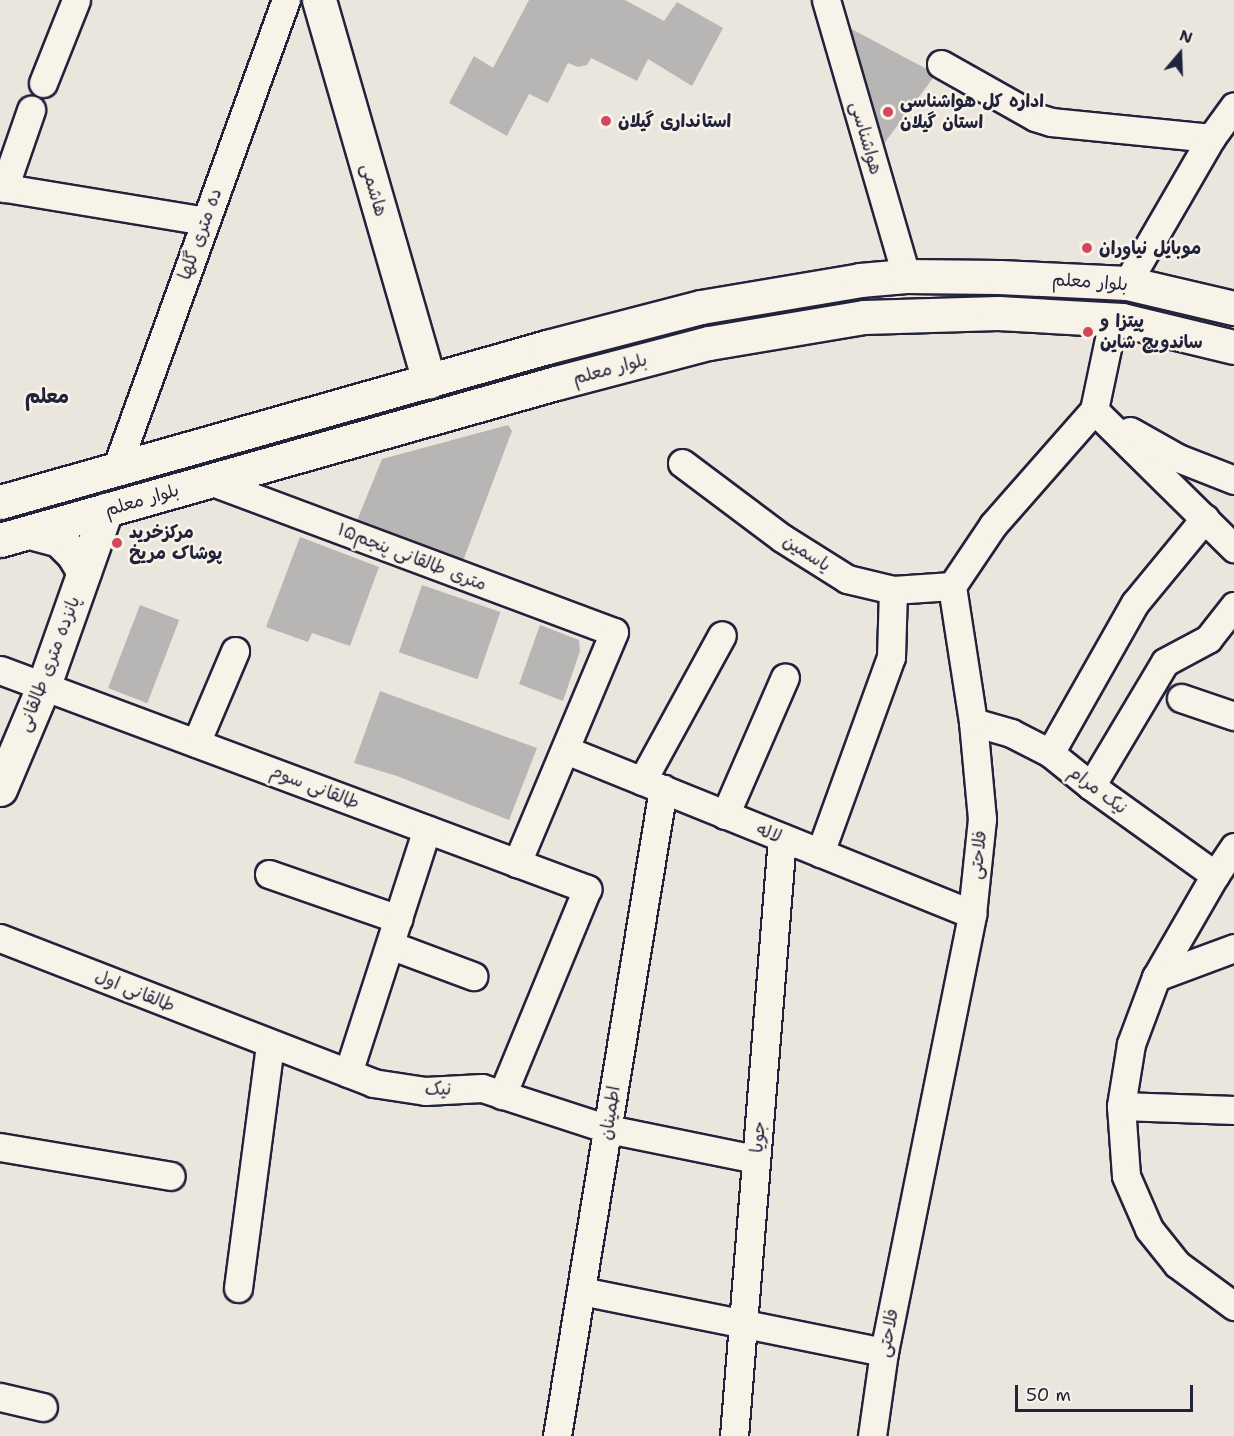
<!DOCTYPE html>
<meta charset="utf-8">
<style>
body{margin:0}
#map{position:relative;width:1234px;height:1436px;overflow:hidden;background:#eae6de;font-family:"Shantell Sans","Playpen Sans Arabic",sans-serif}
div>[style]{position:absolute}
.building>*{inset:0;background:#b8b6b5;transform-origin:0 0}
.roads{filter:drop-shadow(2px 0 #22223b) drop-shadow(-2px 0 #22223b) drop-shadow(0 2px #22223b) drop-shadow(0 -2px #22223b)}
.minor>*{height:27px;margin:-13.5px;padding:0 13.5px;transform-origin:13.5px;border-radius:13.5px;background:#f7f3e8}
.tertiary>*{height:33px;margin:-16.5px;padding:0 16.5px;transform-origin:16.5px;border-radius:16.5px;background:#f7f3e8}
.primary>*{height:33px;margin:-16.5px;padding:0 16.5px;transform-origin:16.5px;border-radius:16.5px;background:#f7f3e8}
.dots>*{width:16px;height:16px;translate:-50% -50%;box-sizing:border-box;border:3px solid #f7f3e8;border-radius:50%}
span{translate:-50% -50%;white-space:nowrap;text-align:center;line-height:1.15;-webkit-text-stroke:5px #f7f3e8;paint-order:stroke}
.poi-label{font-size:18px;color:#22223b;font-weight:700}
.left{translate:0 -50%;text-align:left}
.street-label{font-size:18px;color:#22223b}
.neighbourhood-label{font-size:20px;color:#22223b;font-weight:700}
.north{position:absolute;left:1150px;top:24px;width:60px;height:60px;-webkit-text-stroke:4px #f7f3e8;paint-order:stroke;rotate:19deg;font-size:16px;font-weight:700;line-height:24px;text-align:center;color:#22223b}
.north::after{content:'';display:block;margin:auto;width:21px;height:27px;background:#22223b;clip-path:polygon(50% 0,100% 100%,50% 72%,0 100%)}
.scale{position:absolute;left:1015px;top:1385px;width:178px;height:27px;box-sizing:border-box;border:3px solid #22223b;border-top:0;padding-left:8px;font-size:18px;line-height:21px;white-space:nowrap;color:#22223b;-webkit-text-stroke:4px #f7f3e8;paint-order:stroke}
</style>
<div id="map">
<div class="building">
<div style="clip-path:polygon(529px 0,625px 0,664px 21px,677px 2px,723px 28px,692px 86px,648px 59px,637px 81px,591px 58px,587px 65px,578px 67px,568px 63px,548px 103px,529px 94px,507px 136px,449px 103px,474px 56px,493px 68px)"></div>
<div style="clip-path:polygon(844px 25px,936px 74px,880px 149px)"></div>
<div style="clip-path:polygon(508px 425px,512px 431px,463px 561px,356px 523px,382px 459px)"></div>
<div style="clip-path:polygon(300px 537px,379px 567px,350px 646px,312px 633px,308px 642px,266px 627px)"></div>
<div style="left:422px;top:585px;width:83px;height:71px;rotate:19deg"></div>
<div style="left:140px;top:605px;width:42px;height:89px;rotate:21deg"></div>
<div style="clip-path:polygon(540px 625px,579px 640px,580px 651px,563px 701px,519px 684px)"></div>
<div style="clip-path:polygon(380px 691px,537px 748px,509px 820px,397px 776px,354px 763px)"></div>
</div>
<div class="roads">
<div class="minor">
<div style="left:826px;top:0;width:287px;rotate:73.8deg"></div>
<div style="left:941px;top:64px;width:108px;rotate:29.4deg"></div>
<div style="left:1035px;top:117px;width:17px;rotate:17deg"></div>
<div style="left:1051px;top:122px;width:161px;rotate:5.7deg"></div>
<div style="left:43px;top:83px;width:89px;rotate:-68.3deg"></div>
<div style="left:0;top:187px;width:208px;rotate:9.4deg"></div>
<div style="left:4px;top:188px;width:83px;rotate:-70.9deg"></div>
<div style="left:1127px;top:283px;width:168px;rotate:-59.9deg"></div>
<div style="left:1211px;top:138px;width:39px;rotate:-54deg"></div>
<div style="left:1094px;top:410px;width:197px;rotate:44.6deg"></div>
<div style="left:1130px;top:431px;width:55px;rotate:29.4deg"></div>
<div style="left:1178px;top:458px;width:60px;rotate:21.4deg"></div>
<div style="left:682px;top:463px;width:125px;rotate:36.9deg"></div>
<div style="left:782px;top:538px;width:77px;rotate:32.2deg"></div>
<div style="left:847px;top:579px;width:47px;rotate:13.4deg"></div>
<div style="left:893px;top:590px;width:59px;rotate:-3.9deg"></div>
<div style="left:116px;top:469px;width:499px;rotate:-70.1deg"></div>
<div style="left:210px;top:481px;width:431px;rotate:20.5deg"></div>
<div style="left:614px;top:632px;width:251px;rotate:112.8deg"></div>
<div style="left:0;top:670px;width:627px;rotate:20.46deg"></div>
<div style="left:587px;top:889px;width:223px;rotate:112.4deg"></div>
<div style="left:1181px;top:698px;width:56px;rotate:18.8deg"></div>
<div style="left:973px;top:722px;width:40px;rotate:16deg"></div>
<div style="left:1011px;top:733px;width:44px;rotate:27.1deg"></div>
<div style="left:1050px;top:753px;width:53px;rotate:38.8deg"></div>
<div style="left:1091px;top:786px;width:153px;rotate:35.7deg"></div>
<div style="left:196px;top:743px;width:100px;rotate:-67deg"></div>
<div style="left:566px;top:750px;width:438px;rotate:22deg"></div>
<div style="left:1050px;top:753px;width:172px;rotate:-60.5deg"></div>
<div style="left:1135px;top:603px;width:110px;rotate:-50.5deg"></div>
<div style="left:642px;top:781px;width:166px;rotate:-61.3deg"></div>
<div style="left:1091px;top:786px;width:144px;rotate:-59.2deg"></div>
<div style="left:1165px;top:662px;width:49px;rotate:-28.1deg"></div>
<div style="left:1208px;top:639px;width:42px;rotate:-51.8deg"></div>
<div style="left:725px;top:815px;width:150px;rotate:-66.5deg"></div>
<div style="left:1234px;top:847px;width:34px;rotate:124deg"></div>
<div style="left:1215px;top:875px;width:118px;rotate:120deg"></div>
<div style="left:1156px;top:977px;width:72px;rotate:110.5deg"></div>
<div style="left:1131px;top:1044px;width:63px;rotate:99.2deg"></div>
<div style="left:1121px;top:1106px;width:70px;rotate:85.9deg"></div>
<div style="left:1126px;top:1176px;width:58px;rotate:66.5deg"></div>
<div style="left:1149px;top:1229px;width:45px;rotate:51.3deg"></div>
<div style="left:1177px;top:1264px;width:71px;rotate:36.4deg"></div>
<div style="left:820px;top:853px;width:208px;rotate:-70.1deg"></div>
<div style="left:891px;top:657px;width:67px;rotate:-88.3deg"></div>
<div style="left:269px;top:874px;width:137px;rotate:19.2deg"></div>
<div style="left:0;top:938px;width:400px;rotate:21.2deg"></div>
<div style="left:373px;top:1083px;width:53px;rotate:8.7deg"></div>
<div style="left:425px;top:1091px;width:57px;rotate:-3deg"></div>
<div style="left:482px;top:1088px;width:133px;rotate:18deg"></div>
<div style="left:608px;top:1129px;width:151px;rotate:11.5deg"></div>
<div style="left:390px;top:945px;width:89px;rotate:20.5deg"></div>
<div style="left:1156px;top:977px;width:83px;rotate:-20.4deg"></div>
<div style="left:348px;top:1073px;width:256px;rotate:-72.1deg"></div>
<div style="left:1121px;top:1106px;width:113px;rotate:2deg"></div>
<div style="left:0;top:1147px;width:173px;rotate:9.6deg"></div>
<div style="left:238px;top:1288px;width:246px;rotate:-82.5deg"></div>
<div style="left:581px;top:1291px;width:309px;rotate:11.4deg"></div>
<div style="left:0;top:1397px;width:44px;rotate:13.1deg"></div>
<div style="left:557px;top:1436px;width:656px;rotate:-80.7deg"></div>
<div style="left:734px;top:1436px;width:600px;rotate:-85.41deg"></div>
<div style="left:872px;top:1436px;width:85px;rotate:-81.9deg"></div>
<div style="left:884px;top:1352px;width:447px;rotate:-78.6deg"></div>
<div style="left:972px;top:914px;width:96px;rotate:-84deg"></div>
<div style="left:982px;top:819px;width:97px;rotate:-95.3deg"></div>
<div style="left:973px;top:722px;width:138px;rotate:-98.8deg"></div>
<div style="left:952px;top:586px;width:73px;rotate:-56.1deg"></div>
<div style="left:993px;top:525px;width:153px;rotate:-48.7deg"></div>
<div style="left:1094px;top:410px;width:92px;rotate:-78.1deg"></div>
</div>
<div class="tertiary">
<div style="left:319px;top:0;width:397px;rotate:73.9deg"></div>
<div style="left:30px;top:532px;width:30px;rotate:15deg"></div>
<div style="left:59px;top:540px;width:20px;rotate:45deg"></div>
<div style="left:73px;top:554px;width:21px;rotate:59deg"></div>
<div style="left:0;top:789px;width:113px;rotate:-67.1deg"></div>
<div style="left:44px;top:685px;width:186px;rotate:-70.5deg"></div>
</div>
<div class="primary">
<div style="left:0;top:502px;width:569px;rotate:-15.82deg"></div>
<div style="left:547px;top:347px;width:159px;rotate:-14.6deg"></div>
<div style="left:701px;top:307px;width:161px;rotate:-9.6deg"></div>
<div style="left:860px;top:280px;width:46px;rotate:-5deg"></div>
<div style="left:906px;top:276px;width:93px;rotate:0.6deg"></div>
<div style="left:999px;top:277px;width:128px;rotate:2.7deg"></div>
<div style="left:1127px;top:283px;width:110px;rotate:13.2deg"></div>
<div style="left:0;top:540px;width:578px;rotate:-15.77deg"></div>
<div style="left:556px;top:383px;width:158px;rotate:-14.7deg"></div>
<div style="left:709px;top:343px;width:157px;rotate:-9.5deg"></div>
<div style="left:864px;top:317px;width:134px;rotate:-1.7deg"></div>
<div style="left:998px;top:313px;width:124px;rotate:3.2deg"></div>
<div style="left:1122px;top:320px;width:115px;rotate:13.6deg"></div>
</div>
</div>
<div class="dots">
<div style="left:888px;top:112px;background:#d1495b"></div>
<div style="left:606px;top:121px;background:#d1495b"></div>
<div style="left:1087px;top:248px;background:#d1495b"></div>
<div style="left:1088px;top:332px;background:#d1495b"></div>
<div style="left:117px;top:543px;background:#d1495b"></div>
</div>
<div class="poi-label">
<span class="left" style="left:900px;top:112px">اداره کل هواشناسی<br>استان گیلان</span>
<span class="left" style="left:618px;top:121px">استانداری گیلان</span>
<span class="left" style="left:1099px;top:248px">موبایل نیاوران</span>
<span class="left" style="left:1100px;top:332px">پیتزا و<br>ساندویچ شاین</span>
<span class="left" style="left:129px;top:543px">مرکزخرید<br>پوشاک مریخ</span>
</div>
<div class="street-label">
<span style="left:866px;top:138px;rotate:74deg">هواشناسی</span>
<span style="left:374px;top:190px;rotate:74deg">هاشمی</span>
<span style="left:200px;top:234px;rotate:-70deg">ده متری گلها</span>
<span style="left:1090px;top:282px;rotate:4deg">بلوار معلم</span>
<span style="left:610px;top:369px;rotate:-15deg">بلوار معلم</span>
<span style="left:142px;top:500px;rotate:-16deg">بلوار معلم</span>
<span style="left:807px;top:553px;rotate:33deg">یاسمین</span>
<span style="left:412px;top:557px;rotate:21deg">۱۵متری طالقانی پنجم</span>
<span style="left:49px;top:664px;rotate:-69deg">پانزده متری طالقانی</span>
<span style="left:315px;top:787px;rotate:21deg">طالقانی سوم</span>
<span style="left:1098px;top:790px;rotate:37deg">نیک مرام</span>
<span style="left:769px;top:833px;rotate:22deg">لاله</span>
<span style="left:978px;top:855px;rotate:-84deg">فلاحتی</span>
<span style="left:135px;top:991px;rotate:22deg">طالقانی اول</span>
<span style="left:438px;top:1089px;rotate:-1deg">نیک</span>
<span style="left:610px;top:1113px;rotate:-81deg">اطمینان</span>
<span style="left:758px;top:1137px;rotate:-85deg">جویا</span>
<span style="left:888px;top:1333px;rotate:-79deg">فلاحتی</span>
</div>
<div class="neighbourhood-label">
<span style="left:47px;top:396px">معلم</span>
</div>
<div class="north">N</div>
<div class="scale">50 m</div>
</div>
